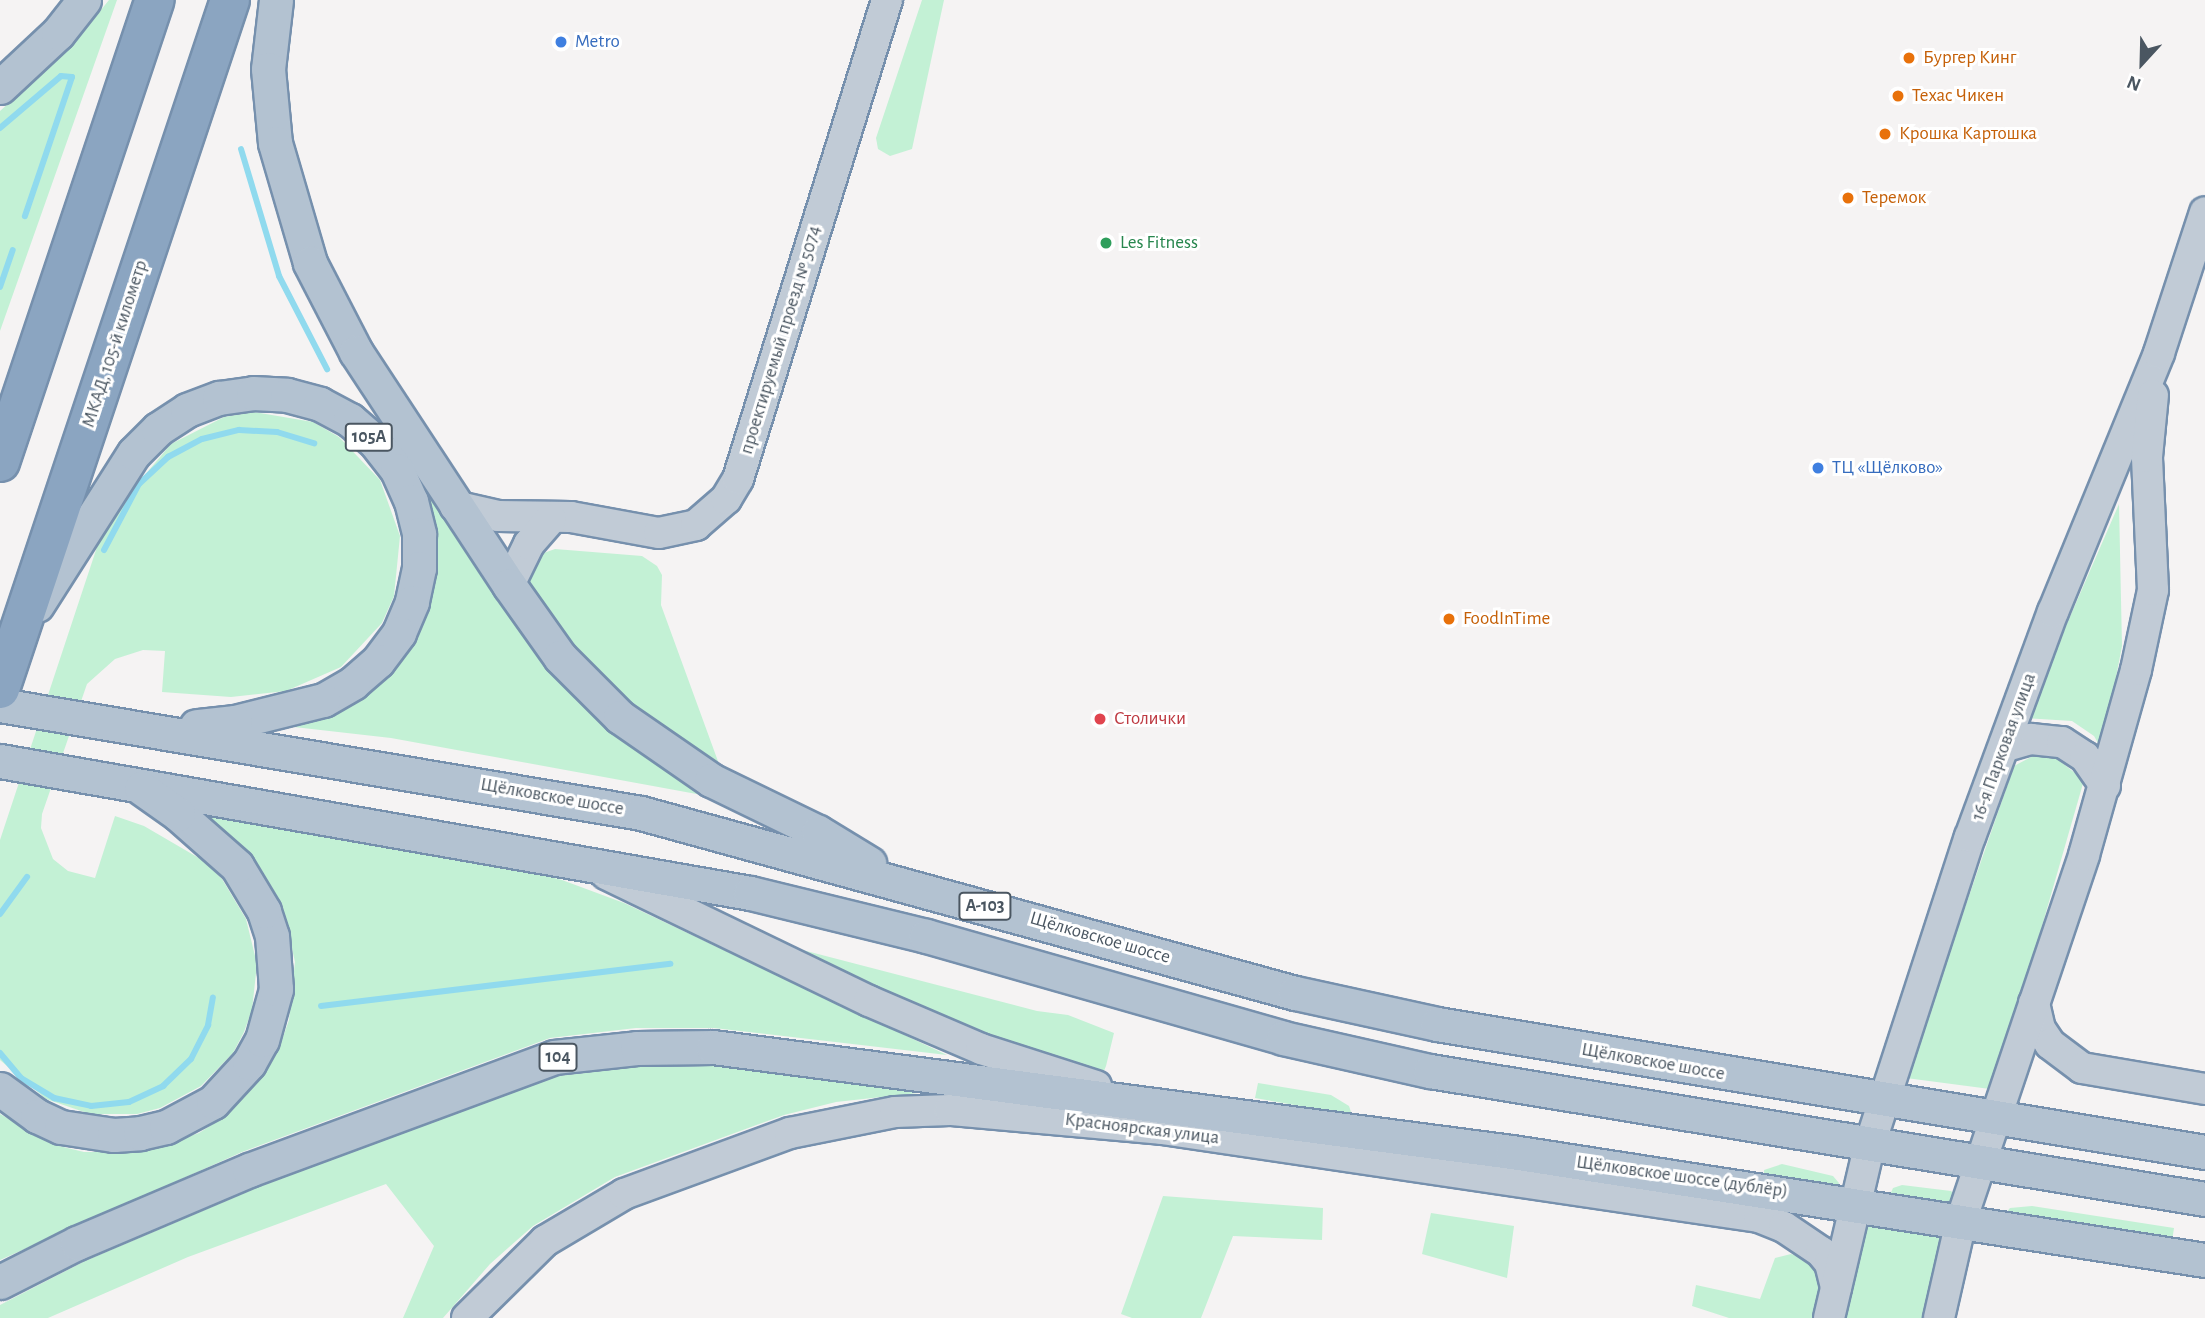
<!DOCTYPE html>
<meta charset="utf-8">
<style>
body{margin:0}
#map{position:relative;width:2205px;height:1318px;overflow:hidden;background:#f5f3f3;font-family:"Alegreya Sans",sans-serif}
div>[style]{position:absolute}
.green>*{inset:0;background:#c3f1d5}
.stream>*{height:6px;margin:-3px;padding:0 3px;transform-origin:3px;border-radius:3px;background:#90daee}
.roads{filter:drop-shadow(2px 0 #7690ad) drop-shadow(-2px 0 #7690ad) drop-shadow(0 2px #7690ad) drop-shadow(0 -2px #7690ad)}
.secondary>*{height:30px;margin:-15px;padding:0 15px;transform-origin:15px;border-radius:15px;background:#c1cbd6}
.primary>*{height:33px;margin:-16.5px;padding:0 16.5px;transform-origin:16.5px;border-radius:16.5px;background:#b3c2d1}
.highway>*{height:38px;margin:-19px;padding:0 19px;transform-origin:19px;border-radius:19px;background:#8ba5c1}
.dots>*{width:19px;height:19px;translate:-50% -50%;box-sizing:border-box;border:4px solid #fff;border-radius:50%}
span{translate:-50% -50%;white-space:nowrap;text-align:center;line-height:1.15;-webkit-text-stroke:6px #fff;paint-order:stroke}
.shield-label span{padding:2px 5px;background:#fff;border:2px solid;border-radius:5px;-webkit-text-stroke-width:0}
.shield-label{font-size:18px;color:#4a5661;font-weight:700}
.shop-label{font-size:19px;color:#366cbe}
.left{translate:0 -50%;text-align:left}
.food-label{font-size:19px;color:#c56008}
.leisure-label{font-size:19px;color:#27864d}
.street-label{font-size:19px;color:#4a5661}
.health-label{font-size:19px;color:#be3a42}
.north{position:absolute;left:2107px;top:28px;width:70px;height:70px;-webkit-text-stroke:5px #fff;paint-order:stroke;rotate:202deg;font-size:19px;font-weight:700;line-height:28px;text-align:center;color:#4a5661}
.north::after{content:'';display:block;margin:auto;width:24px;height:32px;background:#4a5661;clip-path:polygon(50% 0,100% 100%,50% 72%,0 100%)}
</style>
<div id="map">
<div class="green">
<div style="clip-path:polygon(109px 0,117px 0,0 331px,0 111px,72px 46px)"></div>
<div style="clip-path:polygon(922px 0,944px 0,912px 149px,890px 156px,878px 149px,876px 138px)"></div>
<div style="clip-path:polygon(254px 412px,313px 422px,339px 437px,380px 480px,400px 536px,394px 596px,382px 623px,341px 667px,286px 691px,231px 697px,162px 692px,165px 651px,143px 650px,115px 659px,87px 684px,42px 814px,41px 828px,53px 859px,68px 871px,95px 878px,115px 816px,144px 826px,204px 861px,222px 879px,246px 919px,257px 964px,252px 1010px,244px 1032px,233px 1053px,201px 1086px,160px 1108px,137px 1114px,90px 1114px,46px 1099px,0 1060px,0 840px,97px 547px,122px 502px,171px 444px,224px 417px)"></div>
<div style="clip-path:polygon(429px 497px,546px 668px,608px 730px,702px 795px,391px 738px,294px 727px,330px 716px,363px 698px,392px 673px,414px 642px,429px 607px,437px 570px,437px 532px)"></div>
<div style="clip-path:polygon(2119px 504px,2122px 646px,2102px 750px,2094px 736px,2072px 721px,2026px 718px)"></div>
<div style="clip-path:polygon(555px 549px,642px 556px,657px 566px,662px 575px,661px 605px,719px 764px,631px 703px,573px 645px,523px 575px,538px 555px)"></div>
<div style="clip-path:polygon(2052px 755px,2084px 780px,2021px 999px,1990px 1089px,1906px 1078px,2014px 766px,2033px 756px)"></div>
<div style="clip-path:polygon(200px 810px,503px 865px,562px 880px,624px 903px,947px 1055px,714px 1028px,636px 1028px,550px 1038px,242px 1152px,0 1260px,0 1114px,55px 1145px,84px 1152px,143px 1152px,199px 1133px,224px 1117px,265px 1074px,279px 1048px,289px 1020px,295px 962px,282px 904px,251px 853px)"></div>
<div style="clip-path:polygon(791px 947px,1037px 1011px,1068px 1015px,1114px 1033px,1106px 1066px,1101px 1078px,1042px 1063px,791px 952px)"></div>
<div style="clip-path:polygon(712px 1066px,927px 1092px,836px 1102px,784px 1115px,615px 1177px,533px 1226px,490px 1264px,443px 1318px,403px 1318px,434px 1246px,386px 1184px,188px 1257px,48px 1318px,0 1318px,0 1305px,85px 1261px,256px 1188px,476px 1105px,558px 1076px,638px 1067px)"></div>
<div style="clip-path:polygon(1258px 1083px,1331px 1095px,1349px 1106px,1352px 1115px,1255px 1098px)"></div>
<div style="clip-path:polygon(1782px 1164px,1833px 1176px,1839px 1183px,1836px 1189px,1764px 1180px,1764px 1170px)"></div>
<div style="clip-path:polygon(1902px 1185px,1951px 1191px,1958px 1198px,1954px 1213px,1889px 1197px,1893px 1188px)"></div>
<div style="clip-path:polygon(1163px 1196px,1323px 1208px,1322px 1240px,1233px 1236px,1201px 1318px,1132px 1318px,1121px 1314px)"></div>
<div style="clip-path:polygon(2032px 1206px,2174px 1228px,2172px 1241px,2002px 1218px,2010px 1208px)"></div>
<div style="clip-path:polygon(1431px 1213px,1514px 1226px,1507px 1278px,1422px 1254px)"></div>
<div style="clip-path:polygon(1865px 1220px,1943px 1233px,1923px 1318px,1843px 1318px)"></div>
<div style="clip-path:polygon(1791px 1254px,1808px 1260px,1824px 1275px,1822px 1318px,1729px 1318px,1692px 1306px,1696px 1285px,1760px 1299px,1775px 1258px)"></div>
</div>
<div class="stream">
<div style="left:0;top:128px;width:80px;rotate:-40.4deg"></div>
<div style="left:61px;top:76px;width:11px;rotate:5deg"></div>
<div style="left:72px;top:77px;width:147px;rotate:108.7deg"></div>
<div style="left:241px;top:149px;width:133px;rotate:73.3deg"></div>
<div style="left:279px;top:276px;width:105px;rotate:62.7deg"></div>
<div style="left:0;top:287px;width:39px;rotate:-71deg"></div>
<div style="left:104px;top:550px;width:75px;rotate:-62.1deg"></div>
<div style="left:139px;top:484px;width:40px;rotate:-43deg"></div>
<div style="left:168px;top:457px;width:38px;rotate:-28deg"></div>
<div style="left:202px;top:439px;width:38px;rotate:-14deg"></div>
<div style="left:239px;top:430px;width:38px;rotate:3deg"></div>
<div style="left:277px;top:432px;width:39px;rotate:17deg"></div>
<div style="left:0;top:914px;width:46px;rotate:-53.9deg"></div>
<div style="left:321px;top:1006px;width:352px;rotate:-6.9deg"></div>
<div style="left:0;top:1053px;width:33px;rotate:50deg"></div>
<div style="left:21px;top:1078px;width:39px;rotate:31deg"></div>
<div style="left:54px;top:1098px;width:38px;rotate:12deg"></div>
<div style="left:91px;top:1106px;width:38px;rotate:-6deg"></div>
<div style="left:129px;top:1102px;width:38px;rotate:-25deg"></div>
<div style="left:163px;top:1086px;width:39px;rotate:-44deg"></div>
<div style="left:191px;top:1059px;width:38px;rotate:-63deg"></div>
<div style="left:208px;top:1025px;width:28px;rotate:-80deg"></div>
</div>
<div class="roads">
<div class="secondary">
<div style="left:455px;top:506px;width:44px;rotate:13.1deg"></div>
<div style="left:498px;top:516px;width:73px;rotate:0.8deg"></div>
<div style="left:571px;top:517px;width:89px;rotate:10.3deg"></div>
<div style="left:659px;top:533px;width:38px;rotate:-12deg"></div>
<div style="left:696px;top:525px;width:40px;rotate:-41deg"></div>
<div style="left:726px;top:499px;width:23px;rotate:-59deg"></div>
<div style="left:738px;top:479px;width:502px;rotate:-72.72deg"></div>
<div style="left:509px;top:585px;width:46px;rotate:-64deg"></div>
<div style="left:529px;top:544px;width:33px;rotate:-49deg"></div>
<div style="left:2006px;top:746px;width:26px;rotate:-16deg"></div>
<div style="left:2031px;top:739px;width:31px;rotate:6deg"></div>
<div style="left:2062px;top:742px;width:27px;rotate:33deg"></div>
<div style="left:2085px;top:757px;width:35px;rotate:55deg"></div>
<div style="left:606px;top:874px;width:292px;rotate:25.8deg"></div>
<div style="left:869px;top:1001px;width:122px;rotate:23.2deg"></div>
<div style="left:981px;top:1049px;width:121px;rotate:17.8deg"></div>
<div style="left:2034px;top:1003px;width:27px;rotate:77deg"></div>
<div style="left:2040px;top:1029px;width:18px;rotate:56deg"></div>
<div style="left:2050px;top:1044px;width:40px;rotate:37deg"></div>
<div style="left:2082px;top:1068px;width:125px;rotate:9.7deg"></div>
<div style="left:467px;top:1318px;width:110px;rotate:-44.6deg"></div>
<div style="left:545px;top:1241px;width:92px;rotate:-30.7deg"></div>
<div style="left:624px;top:1194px;width:177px;rotate:-20.2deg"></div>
<div style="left:790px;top:1133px;width:107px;rotate:-11.3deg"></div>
<div style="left:895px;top:1112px;width:55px;rotate:-2.1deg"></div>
<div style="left:950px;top:1110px;width:213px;rotate:5.1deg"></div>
<div style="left:1162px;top:1129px;width:603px;rotate:8.39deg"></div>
<div style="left:1759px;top:1217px;width:27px;rotate:22deg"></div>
<div style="left:1784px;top:1227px;width:45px;rotate:34deg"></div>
<div style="left:1821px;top:1252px;width:14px;rotate:51deg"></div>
<div style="left:1830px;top:1263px;width:25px;rotate:76deg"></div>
<div style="left:1829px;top:1318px;width:176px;rotate:-76.8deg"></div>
<div style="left:1869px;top:1147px;width:326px;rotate:-72deg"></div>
<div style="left:1970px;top:837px;width:240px;rotate:-69.8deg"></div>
<div style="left:2053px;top:612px;width:280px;rotate:-67.7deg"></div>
<div style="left:2159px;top:353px;width:148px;rotate:-71.9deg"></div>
<div style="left:1939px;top:1318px;width:99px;rotate:-77.2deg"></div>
<div style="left:1961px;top:1221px;width:386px;rotate:-71.4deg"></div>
<div style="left:2084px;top:855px;width:192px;rotate:-74.3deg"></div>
<div style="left:2136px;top:670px;width:82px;rotate:-78deg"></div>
<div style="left:2153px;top:590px;width:133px;rotate:-92.6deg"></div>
<div style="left:2147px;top:457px;width:62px;rotate:-84.5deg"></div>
</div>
<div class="primary">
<div style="left:276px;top:0;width:69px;rotate:96.6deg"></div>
<div style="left:268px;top:69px;width:74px;rotate:84.6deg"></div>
<div style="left:275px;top:143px;width:125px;rotate:73.7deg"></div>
<div style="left:310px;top:263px;width:100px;rotate:62.7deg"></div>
<div style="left:356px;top:352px;width:279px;rotate:56.7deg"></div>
<div style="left:509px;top:585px;width:88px;rotate:54.7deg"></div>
<div style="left:560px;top:657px;width:85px;rotate:45deg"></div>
<div style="left:620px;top:717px;width:111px;rotate:34.7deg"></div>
<div style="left:711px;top:780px;width:119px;rotate:25.9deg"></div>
<div style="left:818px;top:832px;width:60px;rotate:31.3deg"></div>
<div style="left:0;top:87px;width:79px;rotate:-43deg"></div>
<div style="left:58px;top:33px;width:42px;rotate:-51.8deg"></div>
<div style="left:37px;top:605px;width:180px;rotate:-57.5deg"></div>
<div style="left:134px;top:453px;width:34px;rotate:-45deg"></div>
<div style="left:158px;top:429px;width:35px;rotate:-33deg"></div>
<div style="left:187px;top:410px;width:34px;rotate:-21deg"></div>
<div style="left:219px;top:398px;width:34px;rotate:-8deg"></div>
<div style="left:253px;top:393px;width:34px;rotate:3deg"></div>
<div style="left:287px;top:395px;width:34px;rotate:15deg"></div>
<div style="left:320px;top:404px;width:34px;rotate:28deg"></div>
<div style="left:350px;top:420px;width:35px;rotate:41deg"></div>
<div style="left:376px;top:443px;width:34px;rotate:52deg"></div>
<div style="left:397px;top:470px;width:34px;rotate:66deg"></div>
<div style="left:411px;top:501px;width:34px;rotate:76deg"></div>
<div style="left:419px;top:534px;width:34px;rotate:90deg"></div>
<div style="left:419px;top:568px;width:35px;rotate:102deg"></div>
<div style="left:412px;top:602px;width:34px;rotate:113deg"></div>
<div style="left:399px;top:633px;width:35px;rotate:127deg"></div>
<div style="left:378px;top:661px;width:33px;rotate:139deg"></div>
<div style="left:353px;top:683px;width:34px;rotate:150deg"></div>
<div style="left:323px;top:700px;width:91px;rotate:166deg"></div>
<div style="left:235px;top:722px;width:39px;rotate:174deg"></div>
<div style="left:0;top:705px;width:650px;rotate:9.56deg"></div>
<div style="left:641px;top:813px;width:678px;rotate:15.39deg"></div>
<div style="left:1295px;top:993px;width:145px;rotate:12.3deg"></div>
<div style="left:1437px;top:1024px;width:779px;rotate:9.46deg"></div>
<div style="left:0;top:761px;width:762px;rotate:9.98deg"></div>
<div style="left:750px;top:893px;width:181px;rotate:13.7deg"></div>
<div style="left:926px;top:936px;width:371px;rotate:15.9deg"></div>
<div style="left:1283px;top:1038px;width:151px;rotate:12.7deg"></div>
<div style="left:1430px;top:1071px;width:785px;rotate:9.38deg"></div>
<div style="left:0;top:1089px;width:46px;rotate:36.1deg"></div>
<div style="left:37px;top:1116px;width:26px;rotate:25deg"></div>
<div style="left:61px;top:1127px;width:54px;rotate:8.6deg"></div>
<div style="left:114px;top:1135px;width:26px;rotate:-4deg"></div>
<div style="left:140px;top:1133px;width:27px;rotate:-13deg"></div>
<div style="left:166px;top:1127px;width:53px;rotate:-28deg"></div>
<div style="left:213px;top:1102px;width:53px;rotate:-47.3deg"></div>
<div style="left:249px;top:1063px;width:26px;rotate:-61deg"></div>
<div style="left:262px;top:1040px;width:53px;rotate:-74.6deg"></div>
<div style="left:276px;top:989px;width:53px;rotate:-94.3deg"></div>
<div style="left:272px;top:936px;width:26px;rotate:-108deg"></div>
<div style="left:264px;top:911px;width:52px;rotate:-121deg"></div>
<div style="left:237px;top:866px;width:79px;rotate:-138.6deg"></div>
<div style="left:178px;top:814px;width:45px;rotate:-144.9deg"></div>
<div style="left:0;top:1282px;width:86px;rotate:-26.9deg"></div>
<div style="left:77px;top:1243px;width:187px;rotate:-23deg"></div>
<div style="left:249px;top:1170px;width:325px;rotate:-20.3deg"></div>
<div style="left:554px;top:1057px;width:83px;rotate:-6.2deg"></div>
<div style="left:637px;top:1048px;width:76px;rotate:-0.8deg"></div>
<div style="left:713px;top:1047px;width:806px;rotate:7.49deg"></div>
<div style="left:1512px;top:1152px;width:701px;rotate:8.86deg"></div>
</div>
<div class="highway">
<div style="left:0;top:462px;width:487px;rotate:-71.5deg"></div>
<div style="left:0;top:689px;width:726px;rotate:-71.54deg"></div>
</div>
</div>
<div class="dots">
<div style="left:561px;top:42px;background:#3f7fe0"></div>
<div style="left:1909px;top:58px;background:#e8710a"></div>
<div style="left:1898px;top:96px;background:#e8710a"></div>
<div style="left:1885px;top:134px;background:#e8710a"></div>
<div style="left:1848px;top:198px;background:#e8710a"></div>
<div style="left:1106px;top:243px;background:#2e9e5b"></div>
<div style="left:1818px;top:468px;background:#3f7fe0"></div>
<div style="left:1449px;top:619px;background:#e8710a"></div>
<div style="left:1100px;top:719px;background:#e0444e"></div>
</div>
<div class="shield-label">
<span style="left:369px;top:437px">105A</span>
<span style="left:985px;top:906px">А-103</span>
<span style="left:558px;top:1057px">104</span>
</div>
<div class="shop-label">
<span class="left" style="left:575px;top:42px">Metro</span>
<span class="left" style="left:1832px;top:468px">ТЦ «Щёлково»</span>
</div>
<div class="food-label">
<span class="left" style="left:1923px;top:58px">Бургер Кинг</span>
<span class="left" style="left:1912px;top:96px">Техас Чикен</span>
<span class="left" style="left:1899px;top:134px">Крошка Картошка</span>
<span class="left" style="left:1862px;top:198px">Теремок</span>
<span class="left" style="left:1463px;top:619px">FoodInTime</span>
</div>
<div class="leisure-label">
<span class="left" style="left:1120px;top:243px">Les Fitness</span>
</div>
<div class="street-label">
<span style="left:781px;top:340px;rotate:-73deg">проектируемый проезд № 5074</span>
<span style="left:115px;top:344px;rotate:-72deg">МКАД, 105-й километр</span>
<span style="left:2004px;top:747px;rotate:-70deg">16-я Парковая улица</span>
<span style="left:552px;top:797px;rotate:10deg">Щёлковское шоссе</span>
<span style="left:1100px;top:938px;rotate:16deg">Щёлковское шоссе</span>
<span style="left:1653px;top:1062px;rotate:10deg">Щёлковское шоссе</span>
<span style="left:1142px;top:1129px;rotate:7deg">Красноярская улица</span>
<span style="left:1682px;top:1177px;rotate:8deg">Щёлковское шоссе (дублёр)</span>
</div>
<div class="health-label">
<span class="left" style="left:1114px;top:719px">Столички</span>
</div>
<div class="north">N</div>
</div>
